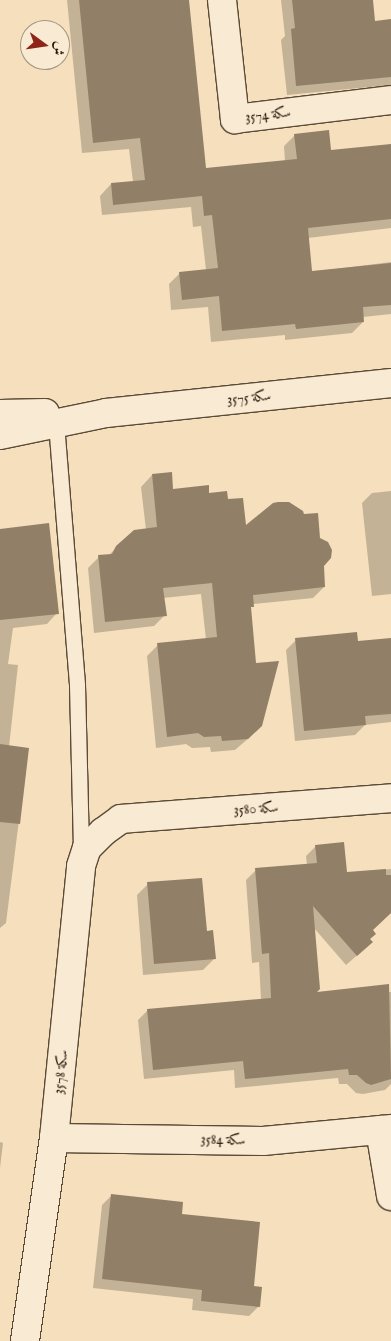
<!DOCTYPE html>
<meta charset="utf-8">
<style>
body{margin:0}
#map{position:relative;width:391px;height:1341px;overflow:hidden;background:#f6dfbc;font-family:"IM FELL English",Amiri,serif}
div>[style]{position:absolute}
.shadow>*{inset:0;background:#0003}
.building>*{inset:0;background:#927f67}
.roads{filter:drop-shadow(1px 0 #5a4a36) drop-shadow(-1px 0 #5a4a36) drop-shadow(0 1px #5a4a36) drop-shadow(0 -1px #5a4a36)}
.lane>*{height:15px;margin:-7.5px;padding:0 7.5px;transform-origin:7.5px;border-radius:7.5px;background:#f9ead3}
.street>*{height:28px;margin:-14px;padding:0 14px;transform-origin:14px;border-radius:14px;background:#f9ead3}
span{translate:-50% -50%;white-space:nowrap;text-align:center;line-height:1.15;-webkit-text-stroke:4px #f9ead3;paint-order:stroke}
.street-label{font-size:14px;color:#26180a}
.north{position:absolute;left:20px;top:20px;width:50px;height:50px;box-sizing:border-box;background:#f9ead3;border:1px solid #a59683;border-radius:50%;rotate:104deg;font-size:14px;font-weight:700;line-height:20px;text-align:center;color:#26180a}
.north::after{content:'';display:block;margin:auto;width:18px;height:22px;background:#8f2418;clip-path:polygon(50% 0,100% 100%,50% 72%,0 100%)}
</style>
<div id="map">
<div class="shadow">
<div style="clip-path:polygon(67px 0,188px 0,205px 169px,285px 162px,284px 146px,295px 135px,330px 151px,391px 145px,391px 228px,308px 238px,311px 272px,391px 262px,391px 314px,363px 317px,363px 322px,352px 333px,285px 340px,285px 335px,211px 342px,208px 307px,171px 310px,169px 284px,180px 273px,206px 270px,201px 226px,193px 227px,191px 207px,102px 215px,100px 196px,111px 184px,133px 182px,129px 149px,82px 153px)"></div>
<div style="clip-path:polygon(281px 0,372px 0,373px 22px,391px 20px,391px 85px,287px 95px,281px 40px,285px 36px)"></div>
<div style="clip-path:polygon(152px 475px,172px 490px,208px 494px,227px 501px,245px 528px,322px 566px,324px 587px,313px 598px,253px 604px,250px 609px,250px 737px,235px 750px,211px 752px,210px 747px,192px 748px,186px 744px,156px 748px,147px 656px,158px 645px,206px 640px,201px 594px,163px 598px,165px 615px,154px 626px,94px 633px,88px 568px,99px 557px,108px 556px,117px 547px,146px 530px,141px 487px)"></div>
<div style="clip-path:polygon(391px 491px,391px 594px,372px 596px,362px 503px,372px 493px)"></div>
<div style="clip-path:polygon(0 530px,57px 613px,47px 624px,13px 628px,8px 664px,18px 665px,9px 747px,28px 749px,6px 923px,0 928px)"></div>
<div style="clip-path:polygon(391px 639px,391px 722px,365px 725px,355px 735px,295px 741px,286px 650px,296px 640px,357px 643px)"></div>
<div style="clip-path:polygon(316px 846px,346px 873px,391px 869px,391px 913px,371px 930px,361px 952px,346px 965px,314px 928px,314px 993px,391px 992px,391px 1084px,385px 1090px,363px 1094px,356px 1093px,347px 1084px,339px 1084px,338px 1078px,235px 1088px,234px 1070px,144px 1079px,138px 1020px,148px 1010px,261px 1000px,259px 962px,252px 963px,246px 880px,256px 870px,307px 865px,306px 856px)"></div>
<div style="clip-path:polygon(148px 884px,206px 932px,214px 959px,203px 970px,143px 975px,137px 895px)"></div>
<div style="clip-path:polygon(0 1142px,3px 1143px,0 1168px)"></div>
<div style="clip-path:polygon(111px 1196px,180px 1215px,252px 1287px,259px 1306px,249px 1316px,192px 1310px,193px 1299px,93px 1288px,102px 1205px)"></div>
</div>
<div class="building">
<div style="clip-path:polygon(79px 0,189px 0,206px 168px,297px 159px,294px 134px,329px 130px,331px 150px,391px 144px,391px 219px,308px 228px,312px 271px,391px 263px,391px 305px,363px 307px,364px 322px,296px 329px,295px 324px,222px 331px,219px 296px,182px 300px,179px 272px,218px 268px,212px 215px,204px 216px,202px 196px,113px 205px,111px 183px,145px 180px,140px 138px,93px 143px)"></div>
<div style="clip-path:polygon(292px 0,373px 0,375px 21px,391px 19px,391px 77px,296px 86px,291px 29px,295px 28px)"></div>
<div style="clip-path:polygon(172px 472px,173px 489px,209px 485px,209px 493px,227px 491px,228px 499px,243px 498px,246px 525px,273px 503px,278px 502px,289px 502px,303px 511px,304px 514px,318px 513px,320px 538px,328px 542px,332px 550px,331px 558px,324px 566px,325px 587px,253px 595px,254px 607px,251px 607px,256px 663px,279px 661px,262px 726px,248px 739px,222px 741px,221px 736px,204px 737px,198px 733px,167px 737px,157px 643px,217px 637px,212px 583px,163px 588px,167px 616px,105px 622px,98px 555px,112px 554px,116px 546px,134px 530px,157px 527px,152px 474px)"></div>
<div style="clip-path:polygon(49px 523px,59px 614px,0 620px,0 529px)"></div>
<div style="clip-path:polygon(357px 632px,358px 641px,391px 638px,391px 714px,365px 716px,366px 725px,304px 731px,295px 638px)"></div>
<div style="clip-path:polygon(0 744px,29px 748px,20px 824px,0 822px)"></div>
<div style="clip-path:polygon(344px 842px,347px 872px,386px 869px,386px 875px,391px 875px,391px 913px,373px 930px,376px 934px,370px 939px,373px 942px,357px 956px,313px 906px,320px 989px,317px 992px,389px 984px,391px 1079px,371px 1085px,366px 1083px,357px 1075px,349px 1075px,348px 1069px,245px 1079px,243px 1061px,153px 1070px,147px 1009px,271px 998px,269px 953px,262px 954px,255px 868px,317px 863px,315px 845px)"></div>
<div style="clip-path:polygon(202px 878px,207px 931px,213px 930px,216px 959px,154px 964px,147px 882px)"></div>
<div style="clip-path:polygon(111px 1194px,183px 1202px,182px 1214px,260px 1222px,254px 1286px,262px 1287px,260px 1307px,201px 1301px,202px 1290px,102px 1279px)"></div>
</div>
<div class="roads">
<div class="lane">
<div style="left:56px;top:423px;width:263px;rotate:85.4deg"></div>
<div style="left:77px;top:685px;width:169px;rotate:88.6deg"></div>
</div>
<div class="street">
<div style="left:222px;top:0;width:120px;rotate:83.8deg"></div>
<div style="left:235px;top:119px;width:157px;rotate:-6.9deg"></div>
<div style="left:0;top:414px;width:45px;rotate:-1.3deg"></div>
<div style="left:0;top:435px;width:108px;rotate:-11.7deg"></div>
<div style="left:106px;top:413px;width:287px;rotate:-6deg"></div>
<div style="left:380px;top:1130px;width:67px;rotate:80.5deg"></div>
<div style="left:54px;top:1138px;width:209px;rotate:0.8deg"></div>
<div style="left:263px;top:1141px;width:129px;rotate:-5.4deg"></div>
<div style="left:25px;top:1341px;width:205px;rotate:-81.9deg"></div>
<div style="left:54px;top:1138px;width:273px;rotate:-84.3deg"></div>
<div style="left:81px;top:866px;width:19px;rotate:-72deg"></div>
<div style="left:87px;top:848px;width:23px;rotate:-45deg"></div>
<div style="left:103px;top:832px;width:22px;rotate:-36deg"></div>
<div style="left:121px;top:819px;width:271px;rotate:-4.4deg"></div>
</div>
</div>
<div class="street-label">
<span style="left:268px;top:115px;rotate:-7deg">سكة 3574</span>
<span style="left:249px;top:398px;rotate:-6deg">سكة 3575</span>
<span style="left:256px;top:809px;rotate:-4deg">سكة 3580</span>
<span style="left:61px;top:1072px;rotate:-84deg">سكة 3578</span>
<span style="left:223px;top:1140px;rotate:1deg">سكة 3584</span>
</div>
<div class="north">ش</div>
</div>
